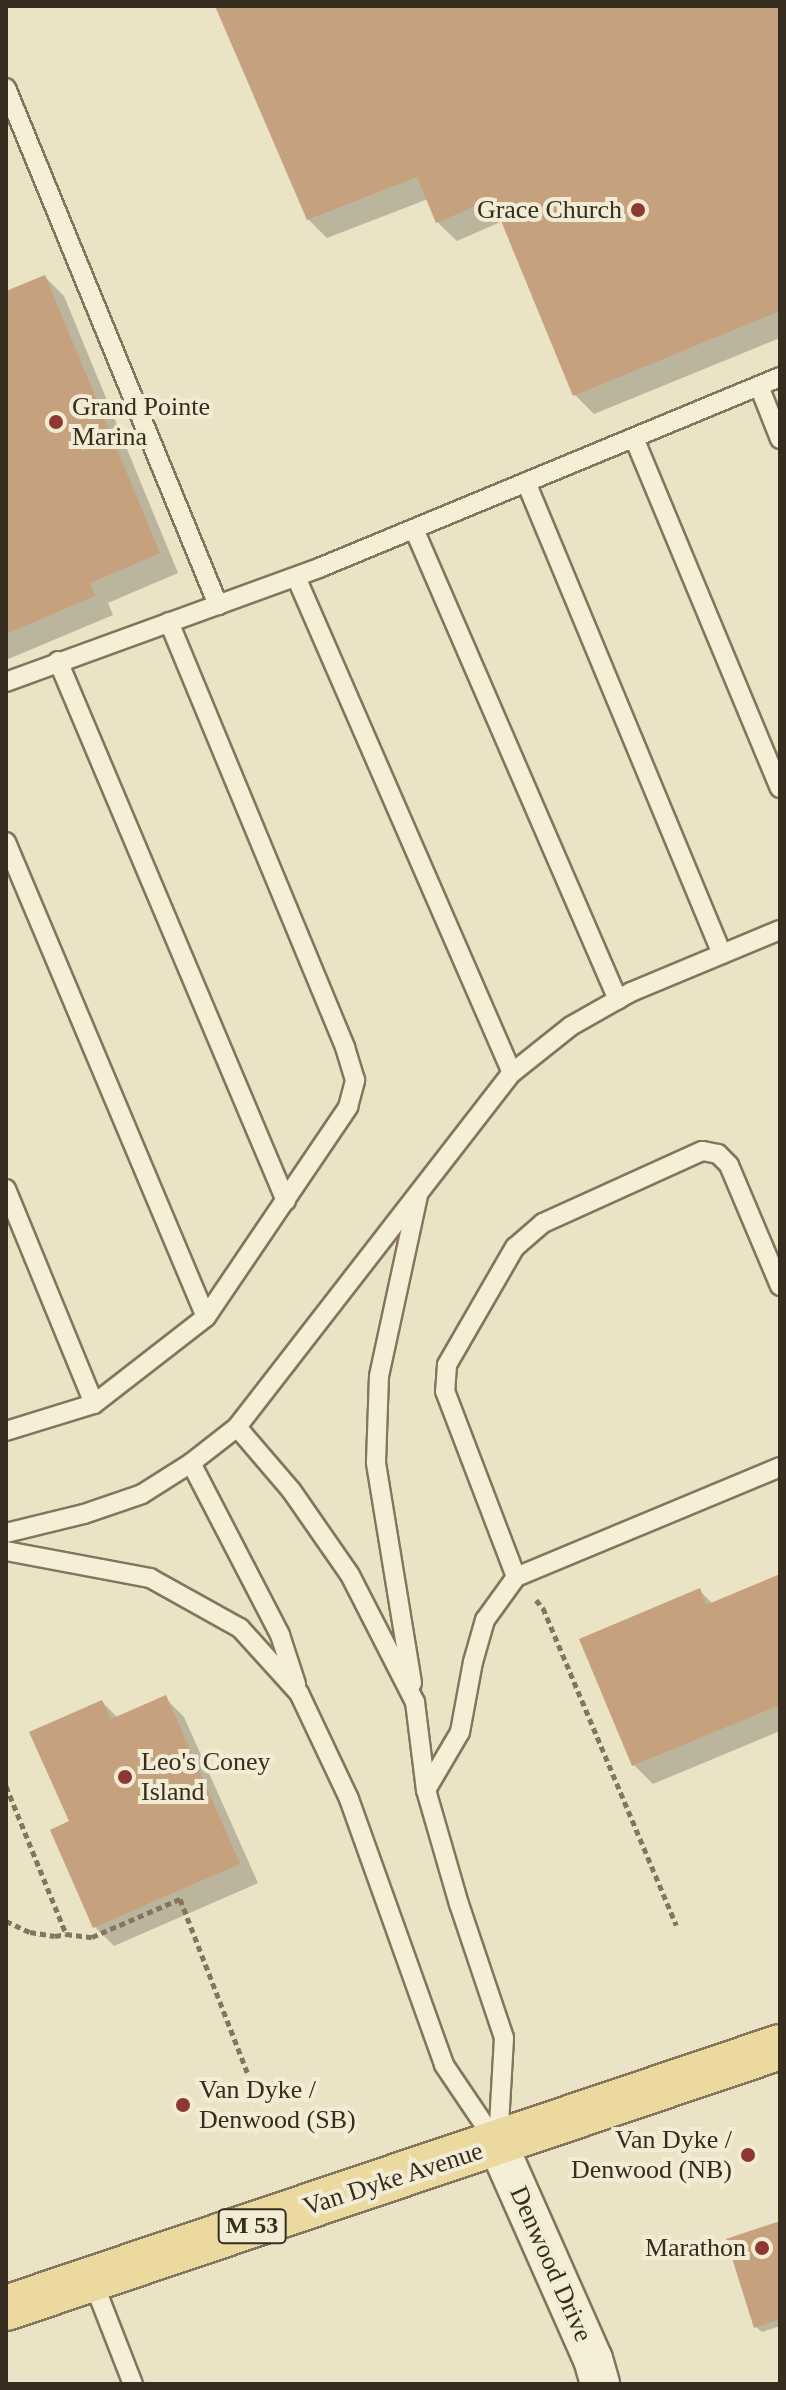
<!DOCTYPE html>
<style>
body{margin:0}
#map{position:relative;width:786px;height:2390px;overflow:hidden;background:#ebe3c5;font-family:"Times New Roman",serif}
div>[style]{position:absolute}
.shadow>*{inset:0;background:#0003}
.building>*{inset:0;background:#c6a17e}
.path>*{height:5px;margin-top:-2.5px;transform-origin:0;background:repeating-linear-gradient(90deg,#85755d 0 6px,transparent 0 10px)}
.roads{filter:drop-shadow(2px 0 #85755d) drop-shadow(-2px 0 #85755d) drop-shadow(0 2px #85755d) drop-shadow(0 -2px #85755d)}
.service>*{height:18px;margin:-9px;padding:0 9px;transform-origin:9px;border-radius:9px;background:#f6efd8}
.minor>*{height:38px;margin:-19px;padding:0 19px;transform-origin:19px;border-radius:19px;background:#f6efd8}
.primary>*{height:44px;margin:-22px;padding:0 22px;transform-origin:22px;border-radius:22px;background:#ebd9a0}
.dots>*{width:22px;height:22px;translate:-50% -50%;box-sizing:border-box;border:4px solid #f3ecd4;border-radius:50%}
span{translate:-50% -50%;white-space:nowrap;text-align:center;line-height:1.15;-webkit-text-stroke:8px #f3ecd4;paint-order:stroke}
.shield-label span{padding:2px 6px;background:#f3ecd4;border:2px solid;border-radius:6px;-webkit-text-stroke-width:0}
.shield-label{font-size:24px;color:#362c1f;font-weight:700}
.poi-label{font-size:26px;color:#362c1f}
.right{translate:-100% -50%;text-align:right}
.left{translate:0 -50%;text-align:left}
.street-label{font-size:26px;color:#362c1f}
.frame{position:absolute;inset:0;border:8px solid #362c1f;pointer-events:none}
</style>
<div id="map">
<div class="shadow">
<div style="clip-path:polygon(217px 6px,780px 6px,780px 338px,594px 414px,575px 395px,503px 221px,457px 241px,437px 222px,428px 199px,327px 238px,308px 219px)"></div>
<div style="clip-path:polygon(45px 277px,64px 296px,178px 573px,108px 603px,113px 615px,6px 660px,6px 292px)"></div>
<div style="clip-path:polygon(780px 1578px,780px 1731px,653px 1784px,634px 1765px,700px 1591px,713px 1604px)"></div>
<div style="clip-path:polygon(165px 1698px,184px 1717px,258px 1883px,114px 1946px,95px 1927px,53px 1831px,71px 1822px,102px 1702px,118px 1718px)"></div>
<div style="clip-path:polygon(780px 2228px,780px 2326px,762px 2332px,756px 2327px)"></div>
</div>
<div class="building">
<div style="clip-path:polygon(215px 6px,780px 6px,780px 311px,573px 396px,492px 199px,436px 223px,417px 177px,307px 220px)"></div>
<div style="clip-path:polygon(45px 275px,160px 553px,90px 583px,95px 596px,6px 634px,6px 291px)"></div>
<div style="clip-path:polygon(780px 1574px,780px 1705px,632px 1766px,579px 1639px,700px 1588px,706px 1605px)"></div>
<div style="clip-path:polygon(166px 1695px,240px 1864px,93px 1928px,50px 1830px,69px 1821px,29px 1732px,102px 1700px,111px 1719px)"></div>
<div style="clip-path:polygon(780px 2221px,780px 2319px,754px 2328px,726px 2239px)"></div>
</div>
<div class="path">
<div style="left:536px;top:1600px;width:11px;rotate:49deg"></div>
<div style="left:543px;top:1608px;width:344px;rotate:67.2deg"></div>
<div style="left:6px;top:1786px;width:160px;rotate:67.9deg"></div>
<div style="left:66px;top:1934px;width:26px;rotate:7deg"></div>
<div style="left:92px;top:1937px;width:96px;rotate:-23.4deg"></div>
<div style="left:180px;top:1899px;width:186px;rotate:68.8deg"></div>
<div style="left:6px;top:1921px;width:26px;rotate:25deg"></div>
<div style="left:30px;top:1932px;width:25px;rotate:9deg"></div>
<div style="left:55px;top:1936px;width:11px;rotate:-10deg"></div>
</div>
<div class="roads">
<div class="service">
<div style="left:6px;top:88px;width:559px;rotate:67.7deg"></div>
<div style="left:759px;top:386px;width:57px;rotate:68.4deg"></div>
<div style="left:634px;top:438px;width:379px;rotate:67.4deg"></div>
<div style="left:526px;top:482px;width:511px;rotate:67.45deg"></div>
<div style="left:414px;top:529px;width:513px;rotate:66.58deg"></div>
<div style="left:296px;top:577px;width:541px;rotate:66.47deg"></div>
<div style="left:58px;top:661px;width:586px;rotate:67.11deg"></div>
<div style="left:6px;top:682px;width:333px;rotate:-20deg"></div>
<div style="left:319px;top:568px;width:499px;rotate:-22.5deg"></div>
<div style="left:6px;top:842px;width:515px;rotate:67.17deg"></div>
<div style="left:6px;top:1189px;width:232px;rotate:67.7deg"></div>
<div style="left:780px;top:1286px;width:131px;rotate:-112.9deg"></div>
<div style="left:729px;top:1165px;width:16px;rotate:-135deg"></div>
<div style="left:718px;top:1154px;width:16px;rotate:-169deg"></div>
<div style="left:702px;top:1151px;width:175px;rotate:155.6deg"></div>
<div style="left:543px;top:1223px;width:37px;rotate:139deg"></div>
<div style="left:515px;top:1247px;width:136px;rotate:120deg"></div>
<div style="left:447px;top:1365px;width:26px;rotate:94deg"></div>
<div style="left:445px;top:1391px;width:199px;rotate:69.1deg"></div>
<div style="left:516px;top:1577px;width:286px;rotate:-22.6deg"></div>
<div style="left:237px;top:1427px;width:83px;rotate:49.4deg"></div>
<div style="left:291px;top:1490px;width:103px;rotate:55.2deg"></div>
<div style="left:350px;top:1575px;width:143px;rotate:62.9deg"></div>
<div style="left:415px;top:1702px;width:89px;rotate:82.9deg"></div>
<div style="left:426px;top:1790px;width:119px;rotate:73.9deg"></div>
<div style="left:459px;top:1904px;width:141px;rotate:71.4deg"></div>
<div style="left:504px;top:2038px;width:104px;rotate:93.3deg"></div>
<div style="left:6px;top:1431px;width:92px;rotate:-17.1deg"></div>
<div style="left:94px;top:1404px;width:142px;rotate:-37.8deg"></div>
<div style="left:206px;top:1317px;width:254px;rotate:-55.9deg"></div>
<div style="left:348px;top:1107px;width:28px;rotate:-75deg"></div>
<div style="left:355px;top:1080px;width:34px;rotate:-107deg"></div>
<div style="left:345px;top:1047px;width:460px;rotate:-112.5deg"></div>
<div style="left:191px;top:1463px;width:194px;rotate:62.6deg"></div>
<div style="left:280px;top:1635px;width:52px;rotate:71.9deg"></div>
<div style="left:6px;top:1533px;width:80px;rotate:-13.7deg"></div>
<div style="left:84px;top:1514px;width:61px;rotate:-19deg"></div>
<div style="left:142px;top:1494px;width:58px;rotate:-32.3deg"></div>
<div style="left:191px;top:1463px;width:58px;rotate:-38deg"></div>
<div style="left:237px;top:1427px;width:448px;rotate:-52.2deg"></div>
<div style="left:512px;top:1073px;width:75px;rotate:-38.5deg"></div>
<div style="left:571px;top:1026px;width:69px;rotate:-29.5deg"></div>
<div style="left:631px;top:992px;width:161px;rotate:-22.6deg"></div>
<div style="left:6px;top:1551px;width:147px;rotate:10.6deg"></div>
<div style="left:150px;top:1578px;width:103px;rotate:29.1deg"></div>
<div style="left:240px;top:1628px;width:88px;rotate:47.8deg"></div>
<div style="left:299px;top:1693px;width:117px;rotate:64.7deg"></div>
<div style="left:349px;top:1799px;width:282px;rotate:70.3deg"></div>
<div style="left:444px;top:2065px;width:93px;rotate:56deg"></div>
<div style="left:412px;top:1683px;width:224px;rotate:-99.3deg"></div>
<div style="left:376px;top:1462px;width:86px;rotate:-88deg"></div>
<div style="left:379px;top:1376px;width:184px;rotate:-77.8deg"></div>
<div style="left:426px;top:1790px;width:67px;rotate:-59.6deg"></div>
<div style="left:460px;top:1732px;width:71px;rotate:-79.5deg"></div>
<div style="left:473px;top:1662px;width:44px;rotate:-74.1deg"></div>
<div style="left:485px;top:1620px;width:53px;rotate:-54.2deg"></div>
<div style="left:92px;top:2279px;width:113px;rotate:68.7deg"></div>
</div>
<div class="minor">
<div style="left:498px;top:2145px;width:234px;rotate:66.1deg"></div>
<div style="left:593px;top:2359px;width:26px;rotate:74deg"></div>
</div>
<div class="primary">
<div style="left:6px;top:2308px;width:817px;rotate:-18.63deg"></div>
</div>
</div>
<div class="dots">
<div style="left:638px;top:210px;background:#8f3731"></div>
<div style="left:56px;top:422px;background:#8f3731"></div>
<div style="left:125px;top:1777px;background:#8f3731"></div>
<div style="left:183px;top:2105px;background:#8f3731"></div>
<div style="left:748px;top:2155px;background:#8f3731"></div>
<div style="left:762px;top:2248px;background:#8f3731"></div>
</div>
<div class="shield-label">
<span style="left:252px;top:2226px">M 53</span>
</div>
<div class="poi-label">
<span class="right" style="left:622px;top:210px">Grace Church</span>
<span class="left" style="left:72px;top:422px">Grand Pointe<br>Marina</span>
<span class="left" style="left:141px;top:1777px">Leo's Coney<br>Island</span>
<span class="left" style="left:199px;top:2105px">Van Dyke /<br>Denwood (SB)</span>
<span class="right" style="left:732px;top:2155px">Van Dyke /<br>Denwood (NB)</span>
<span class="right" style="left:746px;top:2248px">Marathon</span>
</div>
<div class="street-label">
<span style="left:393px;top:2179px;rotate:-18deg">Van Dyke Avenue</span>
<span style="left:551px;top:2264px;rotate:66deg">Denwood Drive</span>
</div>
<div class="frame"></div>
</div>
